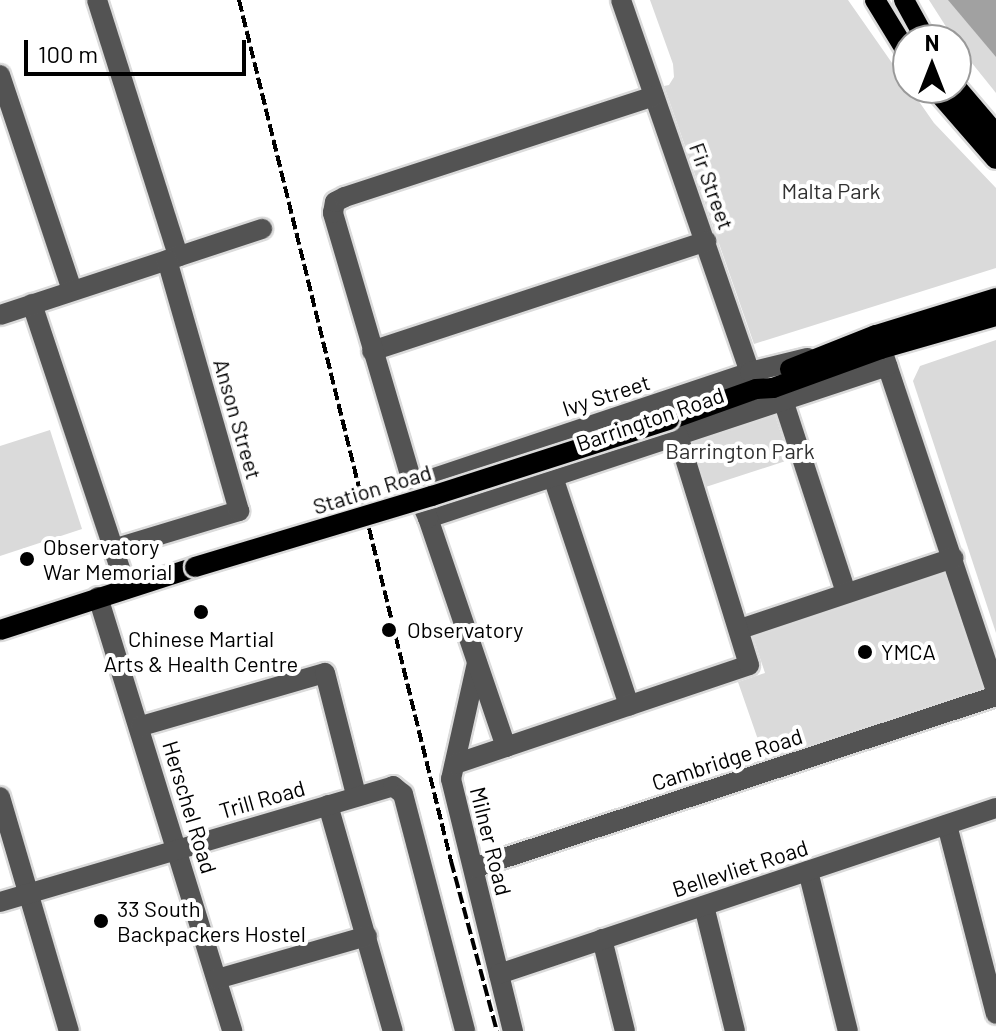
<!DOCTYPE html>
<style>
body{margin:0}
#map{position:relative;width:996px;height:1031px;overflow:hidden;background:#fff;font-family:Barlow,sans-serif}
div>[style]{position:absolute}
.green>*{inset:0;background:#dadada;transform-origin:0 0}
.water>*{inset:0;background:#a1a1a1}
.roads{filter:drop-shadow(2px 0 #dbdbdb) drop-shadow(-2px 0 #dbdbdb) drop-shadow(0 2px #dbdbdb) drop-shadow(0 -2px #dbdbdb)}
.minor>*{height:20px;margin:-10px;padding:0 10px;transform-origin:10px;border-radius:10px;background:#535353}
.major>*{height:20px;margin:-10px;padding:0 10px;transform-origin:10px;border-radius:10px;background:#000}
.rail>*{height:4px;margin-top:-2px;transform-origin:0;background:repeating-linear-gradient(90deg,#000 0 12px,transparent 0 16px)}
.bridges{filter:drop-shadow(2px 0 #dbdbdb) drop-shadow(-2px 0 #dbdbdb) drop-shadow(0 2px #dbdbdb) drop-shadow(0 -2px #dbdbdb)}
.major-bridge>*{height:20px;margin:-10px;padding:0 10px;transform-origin:10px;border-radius:10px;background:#000}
.dots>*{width:22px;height:22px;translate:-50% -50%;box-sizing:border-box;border:4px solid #fff;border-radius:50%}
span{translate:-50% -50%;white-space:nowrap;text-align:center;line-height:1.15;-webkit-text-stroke:8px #fff;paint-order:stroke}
.street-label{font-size:22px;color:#000}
.park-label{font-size:22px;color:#313131}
.poi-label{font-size:22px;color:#000}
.left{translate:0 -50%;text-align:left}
.north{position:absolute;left:892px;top:24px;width:80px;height:80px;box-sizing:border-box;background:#fff;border:2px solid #999;border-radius:50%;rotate:0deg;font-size:22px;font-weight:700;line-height:32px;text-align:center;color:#000}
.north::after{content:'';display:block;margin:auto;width:28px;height:36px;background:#000;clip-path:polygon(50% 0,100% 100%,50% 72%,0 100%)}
.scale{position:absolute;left:24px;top:40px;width:222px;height:36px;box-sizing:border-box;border:4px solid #000;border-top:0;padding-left:10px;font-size:24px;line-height:28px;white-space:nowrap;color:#000;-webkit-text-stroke:6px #fff;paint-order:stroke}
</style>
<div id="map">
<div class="green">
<div style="clip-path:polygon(650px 0,848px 0,934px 123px,996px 188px,996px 268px,754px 344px,664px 86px,669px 85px,674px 77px,673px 64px)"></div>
<div style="clip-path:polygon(929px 0,996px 0,996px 93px,959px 47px)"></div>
<div style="clip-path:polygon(996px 340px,996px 633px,913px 381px,920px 366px)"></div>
<div style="left:775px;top:415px;width:47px;height:89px;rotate:72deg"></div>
<div style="clip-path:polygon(50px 430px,82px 529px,0 556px,0 446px)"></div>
<div style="clip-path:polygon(943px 567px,983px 688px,765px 760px,738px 682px,765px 673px,751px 631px)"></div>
</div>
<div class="water">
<div style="clip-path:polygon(948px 0,996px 0,996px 57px)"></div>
</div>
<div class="roads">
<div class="minor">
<div style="left:97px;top:0;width:269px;rotate:72.4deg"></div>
<div style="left:621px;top:0;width:404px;rotate:70.9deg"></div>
<div style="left:0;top:75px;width:227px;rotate:71.5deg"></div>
<div style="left:32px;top:304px;width:300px;rotate:71.6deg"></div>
<div style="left:0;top:315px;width:276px;rotate:-18.2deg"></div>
<div style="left:372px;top:351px;width:352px;rotate:-18.2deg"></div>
<div style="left:883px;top:353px;width:355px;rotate:71.5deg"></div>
<div style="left:783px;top:400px;width:203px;rotate:71.9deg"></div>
<div style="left:553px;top:477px;width:241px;rotate:71.6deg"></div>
<div style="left:413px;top:485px;width:355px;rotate:-18.5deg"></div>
<div style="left:750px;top:372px;width:59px;rotate:-13.8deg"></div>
<div style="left:428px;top:518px;width:484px;rotate:-18.3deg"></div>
<div style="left:113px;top:549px;width:132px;rotate:-16.8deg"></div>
<div style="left:239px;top:511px;width:261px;rotate:-106deg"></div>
<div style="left:98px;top:597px;width:454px;rotate:72.8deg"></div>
<div style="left:740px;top:629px;width:225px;rotate:-18.4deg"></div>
<div style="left:477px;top:663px;width:119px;rotate:102.6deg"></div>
<div style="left:451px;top:779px;width:260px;rotate:76.2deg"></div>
<div style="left:141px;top:726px;width:191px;rotate:-16.1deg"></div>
<div style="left:325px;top:673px;width:126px;rotate:75.7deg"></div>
<div style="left:506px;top:747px;width:242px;rotate:-108.8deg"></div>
<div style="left:428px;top:518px;width:36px;rotate:-114deg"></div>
<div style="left:413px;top:485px;width:284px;rotate:-106.4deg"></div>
<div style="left:333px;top:213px;width:11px;rotate:-80deg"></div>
<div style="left:335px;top:202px;width:11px;rotate:-27deg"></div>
<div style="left:345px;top:197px;width:325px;rotate:-18.1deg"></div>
<div style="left:455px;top:764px;width:310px;rotate:-18.6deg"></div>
<div style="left:749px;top:665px;width:241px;rotate:-107.2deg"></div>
<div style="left:0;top:797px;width:244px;rotate:73.6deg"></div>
<div style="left:328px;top:805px;width:235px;rotate:74deg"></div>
<div style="left:947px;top:825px;width:195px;rotate:75.5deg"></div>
<div style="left:474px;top:868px;width:550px;rotate:-18.24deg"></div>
<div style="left:808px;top:871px;width:165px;rotate:76deg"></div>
<div style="left:0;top:902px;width:410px;rotate:-16.4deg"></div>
<div style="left:393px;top:786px;width:13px;rotate:39deg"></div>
<div style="left:403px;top:794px;width:245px;rotate:75.3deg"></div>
<div style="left:704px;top:906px;width:129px;rotate:76.1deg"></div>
<div style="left:602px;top:939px;width:95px;rotate:76deg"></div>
<div style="left:499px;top:974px;width:524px;rotate:-18.47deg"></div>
<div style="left:217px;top:979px;width:156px;rotate:-16deg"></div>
</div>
<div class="major">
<div style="left:875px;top:0;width:63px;rotate:58.6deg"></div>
<div style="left:904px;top:0;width:46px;rotate:61.2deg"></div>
<div style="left:956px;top:87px;width:62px;rotate:49.6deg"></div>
<div style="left:934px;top:88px;width:94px;rotate:48.9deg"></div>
<div style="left:790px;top:369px;width:92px;rotate:-21.6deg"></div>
<div style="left:876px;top:335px;width:126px;rotate:-17.1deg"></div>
<div style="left:669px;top:420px;width:92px;rotate:-19.6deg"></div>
<div style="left:756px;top:389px;width:17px;rotate:-3deg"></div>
<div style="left:773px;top:388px;width:115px;rotate:-19.9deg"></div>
<div style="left:881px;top:349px;width:120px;rotate:-16deg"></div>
<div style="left:0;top:630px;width:205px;rotate:-17.9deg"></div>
</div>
</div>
<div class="rail">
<div style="left:239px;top:0;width:887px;rotate:76.17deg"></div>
<div style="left:451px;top:861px;width:176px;rotate:74.9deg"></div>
</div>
<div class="bridges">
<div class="major-bridge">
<div style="left:195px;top:567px;width:247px;rotate:-16.7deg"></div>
<div style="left:432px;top:496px;width:249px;rotate:-17.8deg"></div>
</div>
</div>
<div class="dots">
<div style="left:27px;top:559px;background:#000"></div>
<div style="left:201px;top:612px;background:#000"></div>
<div style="left:389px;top:630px;background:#000"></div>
<div style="left:865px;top:652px;background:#000"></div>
<div style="left:101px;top:921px;background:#000"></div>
</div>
<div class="street-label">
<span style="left:712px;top:186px;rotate:70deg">Fir Street</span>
<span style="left:606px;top:395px;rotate:-18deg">Ivy Street</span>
<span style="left:238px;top:419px;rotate:74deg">Anson Street</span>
<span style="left:650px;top:419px;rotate:-19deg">Barrington Road</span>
<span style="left:372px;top:489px;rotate:-17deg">Station Road</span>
<span style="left:727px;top:759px;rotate:-18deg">Cambridge Road</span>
<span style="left:262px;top:799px;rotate:-16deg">Trill Road</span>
<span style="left:190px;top:807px;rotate:73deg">Herschel Road</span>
<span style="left:491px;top:841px;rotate:76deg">Milner Road</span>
<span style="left:740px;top:868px;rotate:-18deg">Bellevliet Road</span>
</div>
<div class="park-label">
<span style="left:831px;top:191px">Malta Park</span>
<span style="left:740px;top:451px">Barrington Park</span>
</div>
<div class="poi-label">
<span class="left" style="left:43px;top:559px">Observatory<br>War Memorial</span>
<span class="left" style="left:407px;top:630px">Observatory</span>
<span style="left:201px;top:651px">Chinese Martial<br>Arts &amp; Health Centre</span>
<span class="left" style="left:881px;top:652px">YMCA</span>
<span class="left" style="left:117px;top:921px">33 South<br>Backpackers Hostel</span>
</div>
<div class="north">N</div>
<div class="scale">100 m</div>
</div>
